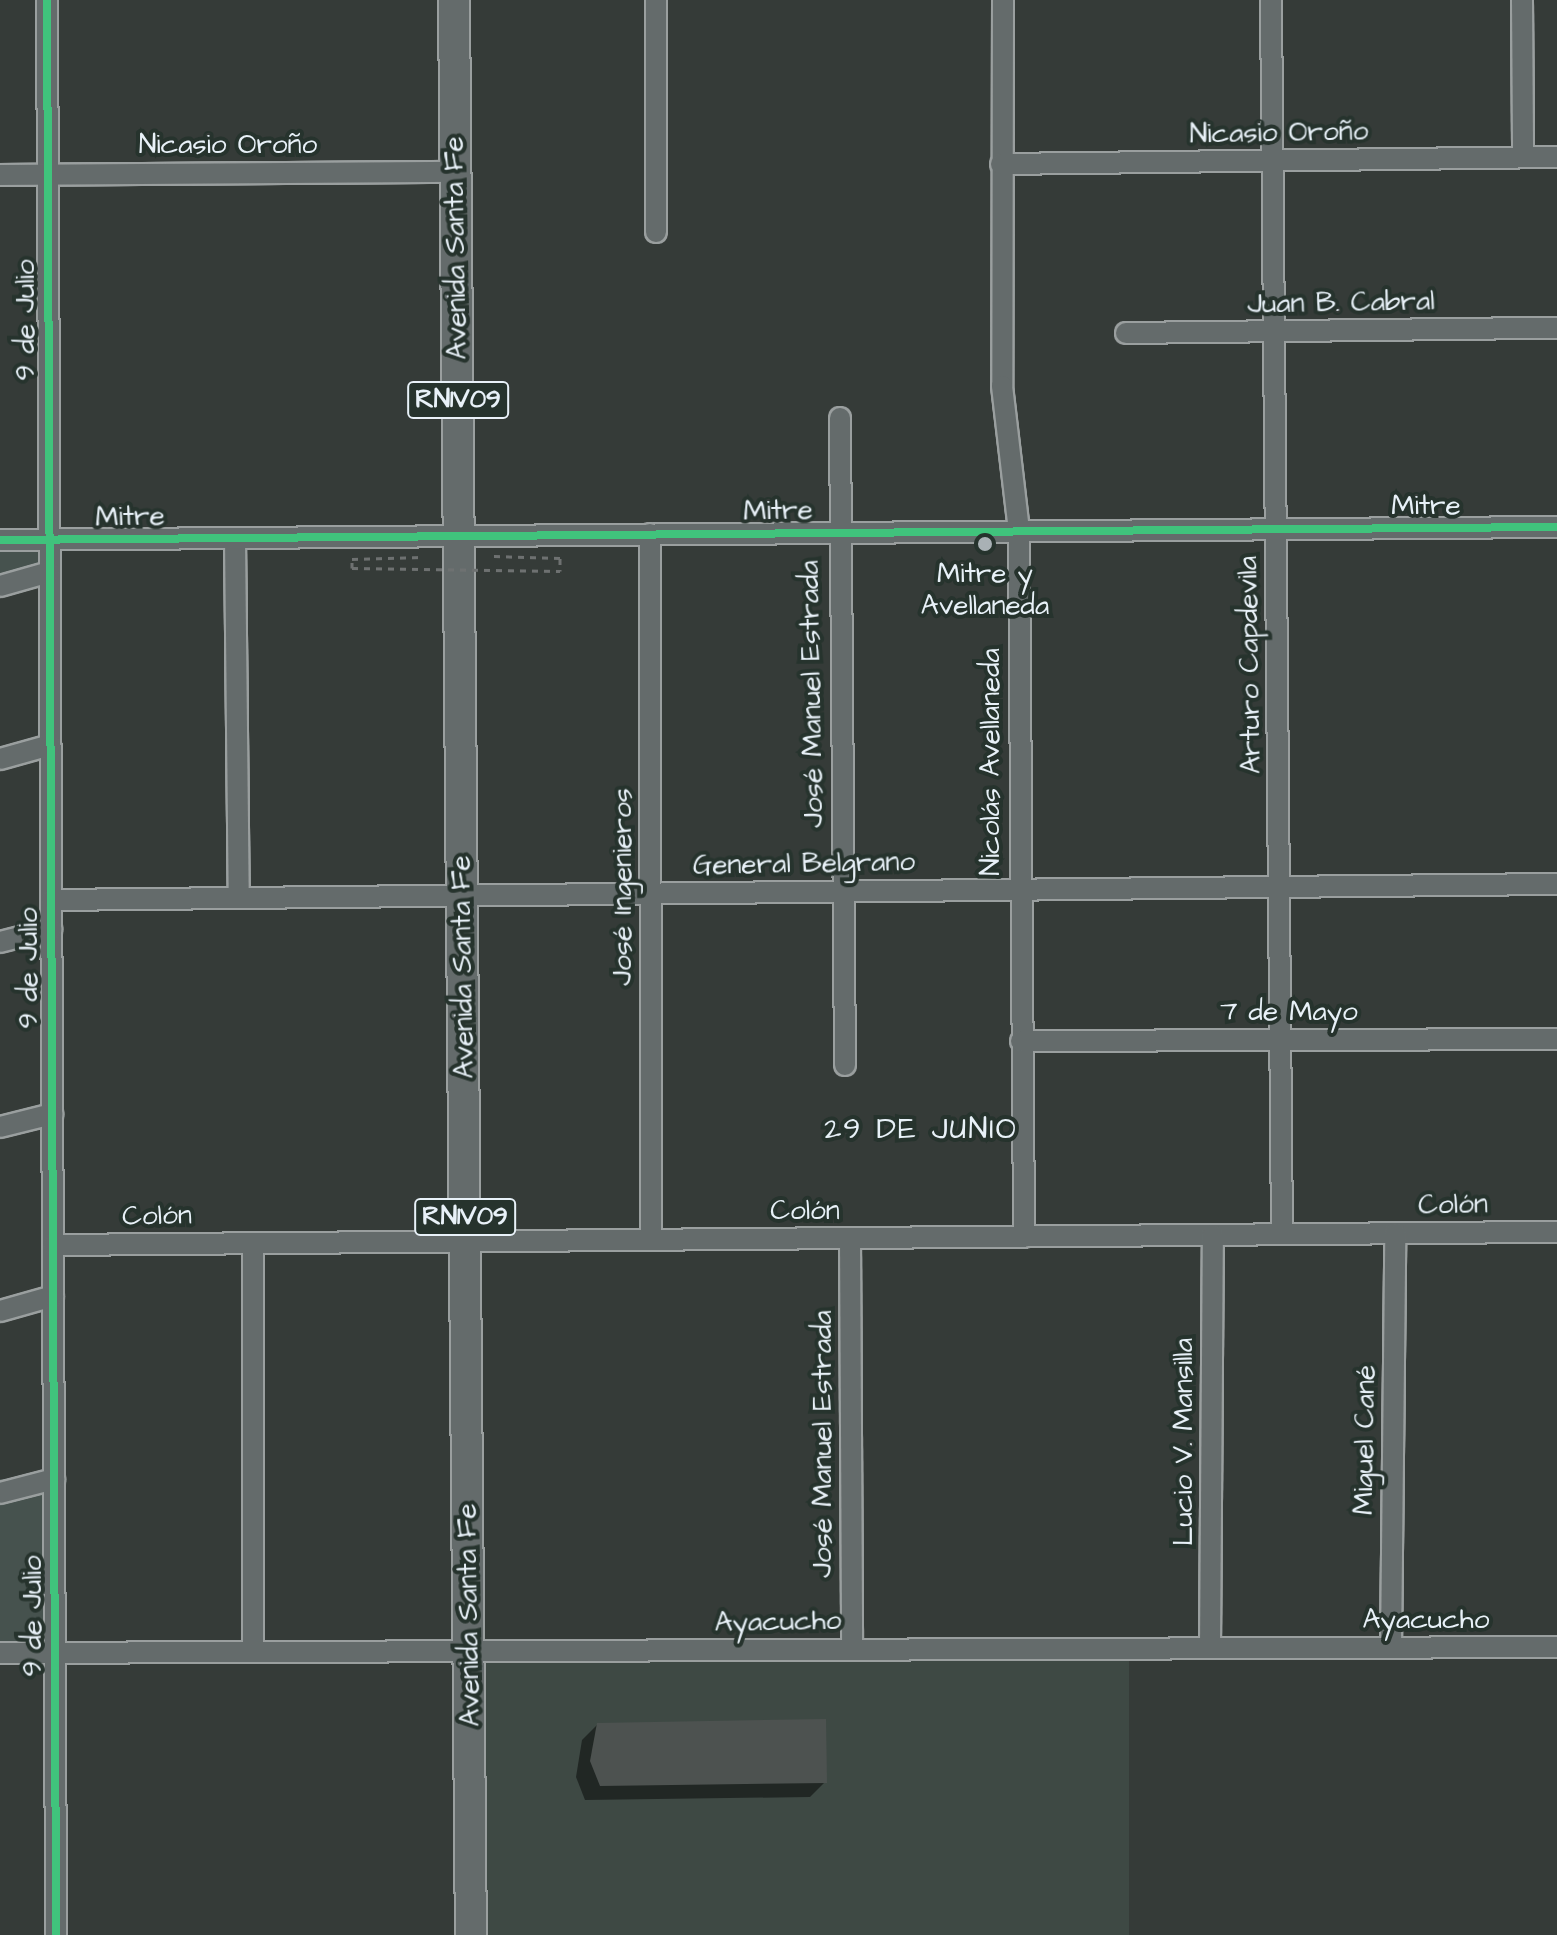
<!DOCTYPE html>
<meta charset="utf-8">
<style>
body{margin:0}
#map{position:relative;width:1557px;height:1935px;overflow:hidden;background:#353b38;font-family:"Architects Daughter",sans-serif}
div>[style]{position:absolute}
.built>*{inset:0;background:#3e4944;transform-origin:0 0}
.green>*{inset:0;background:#46524e;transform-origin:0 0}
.shadow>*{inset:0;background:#0007}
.building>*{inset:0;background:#4d5250}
.path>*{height:3px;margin-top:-1.5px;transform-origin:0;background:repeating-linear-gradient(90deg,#6e7171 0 6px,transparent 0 12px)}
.roads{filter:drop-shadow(2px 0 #9a9f9f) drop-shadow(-2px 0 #9a9f9f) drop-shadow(0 2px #9a9f9f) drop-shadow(0 -2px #9a9f9f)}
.minor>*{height:20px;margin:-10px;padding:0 10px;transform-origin:10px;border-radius:10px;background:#646b6b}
.primary>*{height:30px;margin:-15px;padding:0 15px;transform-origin:15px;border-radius:15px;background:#646b6b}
.path-bridge>*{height:3px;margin-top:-1.5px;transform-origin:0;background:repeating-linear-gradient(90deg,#6e7171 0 6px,transparent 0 12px)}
.cycleway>*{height:8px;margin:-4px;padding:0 4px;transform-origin:4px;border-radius:4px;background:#40c37c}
.dots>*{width:22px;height:22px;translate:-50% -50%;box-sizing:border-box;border:4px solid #26332d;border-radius:50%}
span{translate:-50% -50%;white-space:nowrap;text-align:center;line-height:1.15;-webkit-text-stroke:8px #26332d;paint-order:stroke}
.shield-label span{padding:2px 6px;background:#26332d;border:2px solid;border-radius:6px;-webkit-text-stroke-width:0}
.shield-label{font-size:26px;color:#e8f1f8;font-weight:700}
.street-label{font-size:28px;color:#e8f1f8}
.poi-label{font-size:28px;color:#e8f1f8}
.neighbourhood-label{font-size:30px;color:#e8f1f8;letter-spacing:2px}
</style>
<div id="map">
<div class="built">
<div style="left:1129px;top:1649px;width:286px;height:660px;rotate:90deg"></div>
</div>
<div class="green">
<div style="clip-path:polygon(49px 539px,49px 572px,0 586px,0 540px)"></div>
<div style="left:54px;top:1479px;width:174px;height:56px;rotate:90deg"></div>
</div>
<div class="shadow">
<div style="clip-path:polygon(597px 1725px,825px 1782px,810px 1797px,585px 1800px,576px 1777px,582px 1740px)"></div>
</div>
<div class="building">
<div style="clip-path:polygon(826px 1719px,827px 1783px,600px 1786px,590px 1761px,597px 1723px)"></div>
</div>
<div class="path">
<div style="left:494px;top:556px;width:66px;rotate:1.7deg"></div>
<div style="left:560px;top:558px;width:13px;rotate:90deg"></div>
<div style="left:352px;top:568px;width:9px;rotate:-90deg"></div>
<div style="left:352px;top:559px;width:71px;rotate:-1.6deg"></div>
</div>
<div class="roads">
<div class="minor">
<div style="left:47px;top:0;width:1935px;rotate:89.73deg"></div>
<div style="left:1003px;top:0;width:386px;rotate:90.1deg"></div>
<div style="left:1002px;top:386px;width:146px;rotate:83.3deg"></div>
<div style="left:1019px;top:531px;width:706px;rotate:89.59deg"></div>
<div style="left:1271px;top:0;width:1234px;rotate:89.49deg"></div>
<div style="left:1522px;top:0;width:157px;rotate:89.6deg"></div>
<div style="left:1001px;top:164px;width:556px;rotate:-0.72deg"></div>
<div style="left:0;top:175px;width:456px;rotate:-0.4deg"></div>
<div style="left:656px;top:232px;width:232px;rotate:-90deg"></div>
<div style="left:1126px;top:333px;width:431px;rotate:-0.7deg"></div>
<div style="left:840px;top:418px;width:647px;rotate:89.56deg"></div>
<div style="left:650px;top:534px;width:706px;rotate:89.92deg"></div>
<div style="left:235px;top:538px;width:360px;rotate:89.4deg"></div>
<div style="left:0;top:540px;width:1557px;rotate:-0.48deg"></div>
<div style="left:0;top:586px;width:51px;rotate:-15.9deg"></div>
<div style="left:0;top:759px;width:52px;rotate:-15.6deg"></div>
<div style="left:51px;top:900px;width:1506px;rotate:-0.61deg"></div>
<div style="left:0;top:942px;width:53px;rotate:-14.3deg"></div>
<div style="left:1021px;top:1041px;width:536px;rotate:-0.21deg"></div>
<div style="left:0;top:1127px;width:54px;rotate:-14deg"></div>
<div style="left:850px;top:1238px;width:412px;rotate:89.7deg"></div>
<div style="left:53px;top:1245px;width:1504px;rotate:-0.5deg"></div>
<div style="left:0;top:1311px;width:55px;rotate:-15.8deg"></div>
<div style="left:0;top:1493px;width:56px;rotate:-14.5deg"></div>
<div style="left:1210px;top:1648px;width:413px;rotate:-89.6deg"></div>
<div style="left:1391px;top:1648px;width:415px;rotate:-89.4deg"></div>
<div style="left:253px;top:1652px;width:409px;rotate:-90deg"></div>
<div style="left:0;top:1653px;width:1557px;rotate:-0.22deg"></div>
</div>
<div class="primary">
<div style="left:454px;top:0;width:1935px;rotate:89.5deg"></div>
</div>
</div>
<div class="path-bridge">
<div style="left:352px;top:568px;width:208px;rotate:0.8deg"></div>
</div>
<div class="cycleway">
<div style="left:47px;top:0;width:1935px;rotate:89.73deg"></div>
<div style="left:0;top:540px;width:1557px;rotate:-0.48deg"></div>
</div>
<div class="dots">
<div style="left:985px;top:544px;background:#a9b1b5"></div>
</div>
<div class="shield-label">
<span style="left:458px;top:400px">RN1V09</span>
<span style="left:465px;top:1217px">RN1V09</span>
</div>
<div class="street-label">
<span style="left:1279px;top:133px;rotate:-1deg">Nicasio Oroño</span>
<span style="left:228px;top:145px">Nicasio Oroño</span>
<span style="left:456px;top:248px;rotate:-91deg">Avenida Santa Fe</span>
<span style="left:1341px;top:303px;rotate:-1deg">Juan B. Cabral</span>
<span style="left:26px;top:320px;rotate:-90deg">9 de Julio</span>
<span style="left:1426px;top:506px">Mitre</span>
<span style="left:778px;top:511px;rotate:-1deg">Mitre</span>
<span style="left:130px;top:517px;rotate:-1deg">Mitre</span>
<span style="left:1250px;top:665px;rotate:-91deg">Arturo Capdevila</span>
<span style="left:812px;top:694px;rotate:-91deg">José Manuel Estrada</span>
<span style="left:991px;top:762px;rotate:-90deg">Nicolás Avellaneda</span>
<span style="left:804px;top:864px;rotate:-1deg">General Belgrano</span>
<span style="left:623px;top:887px;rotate:-90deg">José Ingenieros</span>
<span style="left:463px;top:967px;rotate:-91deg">Avenida Santa Fe</span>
<span style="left:29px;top:968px;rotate:-90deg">9 de Julio</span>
<span style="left:1289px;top:1012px">7 de Mayo</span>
<span style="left:1453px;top:1205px;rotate:-1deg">Colón</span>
<span style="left:805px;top:1211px">Colón</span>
<span style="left:157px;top:1216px;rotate:-1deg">Colón</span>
<span style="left:1365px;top:1440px;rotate:-89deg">Miguel Cané</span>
<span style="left:1184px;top:1442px;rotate:-90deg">Lucio V. Mansilla</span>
<span style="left:823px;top:1444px;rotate:-90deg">José Manuel Estrada</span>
<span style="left:469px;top:1615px;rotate:-91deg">Avenida Santa Fe</span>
<span style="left:33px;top:1616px;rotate:-90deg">9 de Julio</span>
<span style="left:1426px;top:1620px">Ayacucho</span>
<span style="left:778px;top:1622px;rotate:-1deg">Ayacucho</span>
</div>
<div class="poi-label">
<span style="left:985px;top:590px">Mitre y<br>Avellaneda</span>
</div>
<div class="neighbourhood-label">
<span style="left:921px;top:1129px">29 DE JUNIO</span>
</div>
</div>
